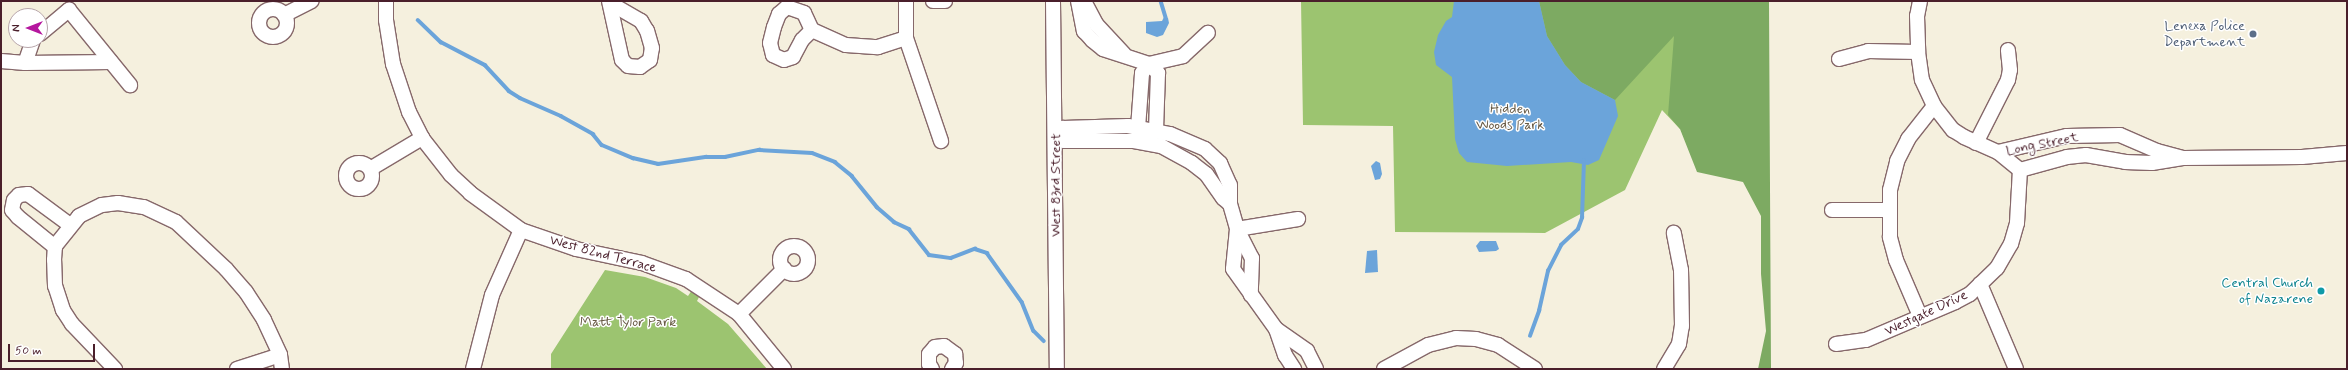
<!DOCTYPE html>
<style>
body{margin:0}
#map{position:relative;width:2348px;height:370px;overflow:hidden;background:#f5f0de;font-family:Mynerve,sans-serif}
div>[style]{position:absolute}
.green>*{inset:0;background:#9cc470}
.forest>*{inset:0;background:#7daa62}
.water>*{inset:0;background:#6ba4da}
.stream>*{height:3.5px;margin:-1.75px;padding:0 1.75px;transform-origin:1.75px;border-radius:1.75px;background:#6ba4da}
.roads{filter:drop-shadow(1px 0 #86686a) drop-shadow(-1px 0 #86686a) drop-shadow(0 1px #86686a) drop-shadow(0 -1px #86686a)}
.minor>*{height:14px;margin:-7px;padding:0 7px;transform-origin:7px;border-radius:7px;background:#fff}
.minor>.ring{margin:-7px;padding:0;box-sizing:content-box;background:none;border:14px solid #fff;border-radius:50%}
.dots>*{width:11px;height:11px;translate:-50% -50%;box-sizing:border-box;border:2px solid #fff;border-radius:50%}
span{translate:-50% -50%;white-space:nowrap;text-align:center;line-height:1.15;-webkit-text-stroke:3px #fff;paint-order:stroke}
.service-label{font-size:14px;color:#4e5e75}
.right{translate:-100% -50%;text-align:right}
.park-label{font-size:14px;color:#675943}
.street-label{font-size:14px;color:#4a1f2b}
.culture-label{font-size:14px;color:#0d838f}
.frame{position:absolute;inset:0;border:2px solid #4a1f2b;pointer-events:none}
.north{position:absolute;left:8px;top:8px;width:40px;height:40px;box-sizing:border-box;background:#fff;border:1px solid #b7a5aa;border-radius:50%;rotate:270deg;font-size:11px;font-weight:700;line-height:16px;text-align:center;color:#4a1f2b}
.north::after{content:'';display:block;margin:auto;width:14px;height:18px;background:#b5179e;clip-path:polygon(50% 0,100% 100%,50% 72%,0 100%)}
.scale{position:absolute;left:8px;top:344px;width:87px;height:18px;box-sizing:border-box;border:2px solid #4a1f2b;border-top:0;padding-left:5px;font-size:12px;line-height:14px;white-space:nowrap;color:#4a1f2b;-webkit-text-stroke:3px #fff;paint-order:stroke}
</style>
<div id="map">
<div class="green">
<div style="clip-path:polygon(1301px 1px,1763px 1px,1680px 129px,1662px 110px,1625px 190px,1545px 233px,1395px 232px,1393px 126px,1303px 125px)"></div>
<div style="clip-path:polygon(605px 270px,645px 277px,676px 288px,688px 296px,692px 290px,700px 295px,697px 301px,728px 324px,767px 369px,551px 369px,551px 354px)"></div>
</div>
<div class="forest">
<div style="clip-path:polygon(1539px 1px,1769px 1px,1771px 369px,1758px 369px,1766px 331px,1761px 274px,1761px 216px,1743px 182px,1697px 172px,1680px 129px,1668px 115px,1674px 36px,1615px 100px,1581px 82px,1565px 65px,1547px 36px)"></div>
</div>
<div class="water">
<div style="clip-path:polygon(1454px 1px,1539px 1px,1547px 36px,1565px 65px,1581px 82px,1615px 100px,1618px 116px,1599px 160px,1588px 165px,1571px 162px,1507px 166px,1467px 162px,1459px 153px,1455px 139px,1452px 77px,1436px 65px,1434px 52px,1438px 35px,1446px 21px,1452px 17px)"></div>
<div style="clip-path:polygon(1164px 17px,1168px 18px,1169px 23px,1163px 35px,1157px 37px,1146px 33px,1146px 22px,1162px 21px)"></div>
<div style="clip-path:polygon(1376px 161px,1380px 163px,1382px 174px,1380px 179px,1375px 180px,1371px 166px)"></div>
<div style="clip-path:polygon(1480px 241px,1496px 241px,1499px 249px,1496px 251px,1479px 252px,1476px 246px)"></div>
<div style="clip-path:polygon(1377px 250px,1378px 272px,1365px 273px,1367px 251px)"></div>
</div>
<div class="stream">
<div style="left:1161px;top:1px;width:17px;rotate:73deg"></div>
<div style="left:418px;top:20px;width:32px;rotate:44deg"></div>
<div style="left:441px;top:42px;width:50px;rotate:27.6deg"></div>
<div style="left:485px;top:65px;width:35px;rotate:47deg"></div>
<div style="left:509px;top:91px;width:13px;rotate:32deg"></div>
<div style="left:520px;top:98px;width:45px;rotate:23.7deg"></div>
<div style="left:561px;top:116px;width:37px;rotate:29deg"></div>
<div style="left:593px;top:134px;width:14px;rotate:51deg"></div>
<div style="left:602px;top:145px;width:34px;rotate:23deg"></div>
<div style="left:633px;top:158px;width:26px;rotate:13deg"></div>
<div style="left:658px;top:164px;width:49px;rotate:-8.3deg"></div>
<div style="left:706px;top:157px;width:19px"></div>
<div style="left:725px;top:157px;width:35px;rotate:-12deg"></div>
<div style="left:759px;top:150px;width:53px;rotate:3.2deg"></div>
<div style="left:812px;top:153px;width:25px;rotate:21deg"></div>
<div style="left:835px;top:162px;width:22px;rotate:39deg"></div>
<div style="left:852px;top:176px;width:40px;rotate:51deg"></div>
<div style="left:877px;top:207px;width:23px;rotate:41deg"></div>
<div style="left:894px;top:222px;width:17px;rotate:25deg"></div>
<div style="left:909px;top:229px;width:33px;rotate:52deg"></div>
<div style="left:929px;top:255px;width:22px;rotate:8deg"></div>
<div style="left:951px;top:258px;width:26px;rotate:-21deg"></div>
<div style="left:975px;top:249px;width:13px;rotate:18deg"></div>
<div style="left:987px;top:253px;width:60px;rotate:54.5deg"></div>
<div style="left:1022px;top:302px;width:31px;rotate:68deg"></div>
<div style="left:1034px;top:331px;width:14px;rotate:45deg"></div>
<div style="left:1530px;top:336px;width:27px;rotate:-70deg"></div>
<div style="left:1539px;top:311px;width:41px;rotate:-77.3deg"></div>
<div style="left:1548px;top:271px;width:29px;rotate:-63deg"></div>
<div style="left:1561px;top:245px;width:23px;rotate:-43deg"></div>
<div style="left:1578px;top:229px;width:12px;rotate:-70deg"></div>
<div style="left:1582px;top:218px;width:57px;rotate:-88deg"></div>
</div>
<div class="roads">
<div class="minor">
<div style="left:386px;top:1px;width:19px;rotate:90deg"></div>
<div style="left:386px;top:20px;width:45px;rotate:81deg"></div>
<div style="left:393px;top:64px;width:51px;rotate:71.6deg"></div>
<div style="left:409px;top:112px;width:29px;rotate:63deg"></div>
<div style="left:422px;top:138px;width:47px;rotate:51.9deg"></div>
<div style="left:451px;top:175px;width:26px;rotate:43deg"></div>
<div style="left:470px;top:193px;width:63px;rotate:36deg"></div>
<div style="left:521px;top:230px;width:58px;rotate:19.1deg"></div>
<div style="left:576px;top:249px;width:67px;rotate:12deg"></div>
<div style="left:642px;top:263px;width:47px;rotate:20deg"></div>
<div style="left:686px;top:279px;width:64px;rotate:33.4deg"></div>
<div style="left:739px;top:314px;width:71px;rotate:50.7deg"></div>
<div style="left:609px;top:1px;width:60px;rotate:77.6deg"></div>
<div style="left:622px;top:60px;width:8px;rotate:45deg"></div>
<div style="left:628px;top:66px;width:12px;rotate:5deg"></div>
<div style="left:640px;top:67px;width:12px;rotate:-35deg"></div>
<div style="left:650px;top:60px;width:12px;rotate:-81deg"></div>
<div style="left:652px;top:48px;width:18px;rotate:-106deg"></div>
<div style="left:647px;top:31px;width:12px;rotate:-121deg"></div>
<div style="left:641px;top:21px;width:36px;rotate:-150deg"></div>
<div style="left:906px;top:1px;width:37px;rotate:90deg"></div>
<div style="left:906px;top:38px;width:109px;rotate:71.2deg"></div>
<div style="left:933px;top:1px;width:12px"></div>
<div style="left:1053px;top:1px;width:368px;rotate:89.4deg"></div>
<div style="left:1078px;top:1px;width:31px;rotate:79deg"></div>
<div style="left:1084px;top:31px;width:12px;rotate:48deg"></div>
<div style="left:1092px;top:40px;width:14px;rotate:39deg"></div>
<div style="left:1103px;top:49px;width:48px;rotate:18.1deg"></div>
<div style="left:1149px;top:64px;width:35px;rotate:-13deg"></div>
<div style="left:1183px;top:56px;width:34px;rotate:-43deg"></div>
<div style="left:1084px;top:1px;width:26px;rotate:62deg"></div>
<div style="left:1096px;top:24px;width:41px;rotate:47deg"></div>
<div style="left:1920px;top:1px;width:15px;rotate:101deg"></div>
<div style="left:1917px;top:16px;width:36px;rotate:88deg"></div>
<div style="left:1918px;top:52px;width:28px;rotate:82deg"></div>
<div style="left:1922px;top:80px;width:29px;rotate:65deg"></div>
<div style="left:1934px;top:106px;width:31px;rotate:52deg"></div>
<div style="left:1953px;top:130px;width:13px;rotate:32deg"></div>
<div style="left:1964px;top:137px;width:37px;rotate:24deg"></div>
<div style="left:1998px;top:152px;width:71px;rotate:-13.1deg"></div>
<div style="left:2067px;top:136px;width:53px;rotate:-1.1deg"></div>
<div style="left:2120px;top:135px;width:40px;rotate:23.4deg"></div>
<div style="left:2157px;top:151px;width:27px;rotate:15deg"></div>
<div class="ring" style="left:259px;top:9px;width:14px;height:14px"></div>
<div style="left:284px;top:15px;width:31px;rotate:-27deg"></div>
<div style="left:812px;top:30px;width:14px;rotate:135deg"></div>
<div style="left:802px;top:40px;width:19px;rotate:118deg"></div>
<div style="left:793px;top:57px;width:9px;rotate:162deg"></div>
<div style="left:784px;top:60px;width:12px;rotate:-156deg"></div>
<div style="left:773px;top:55px;width:12px;rotate:-104deg"></div>
<div style="left:770px;top:43px;width:16px;rotate:-76deg"></div>
<div style="left:774px;top:27px;width:14px;rotate:-69deg"></div>
<div style="left:779px;top:14px;width:11px;rotate:-41deg"></div>
<div style="left:787px;top:7px;width:18px;rotate:19deg"></div>
<div style="left:804px;top:13px;width:19px;rotate:65deg"></div>
<div style="left:812px;top:30px;width:37px;rotate:24deg"></div>
<div style="left:846px;top:45px;width:32px;rotate:4deg"></div>
<div style="left:878px;top:47px;width:29px;rotate:-18deg"></div>
<div style="left:40px;top:34px;width:38px;rotate:-40deg"></div>
<div style="left:69px;top:10px;width:97px;rotate:50.9deg"></div>
<div style="left:33px;top:40px;width:24px;rotate:109deg"></div>
<div style="left:25px;top:63px;width:86px;rotate:-0.7deg"></div>
<div style="left:1839px;top:59px;width:30px;rotate:-15deg"></div>
<div style="left:1868px;top:51px;width:50px;rotate:1.1deg"></div>
<div style="left:1px;top:61px;width:24px;rotate:5deg"></div>
<div style="left:1149px;top:64px;width:13px;rotate:45deg"></div>
<div style="left:1158px;top:73px;width:57px;rotate:92deg"></div>
<div style="left:1156px;top:130px;width:16px;rotate:133deg"></div>
<div style="left:1145px;top:142px;width:16px;rotate:-117deg"></div>
<div style="left:1138px;top:128px;width:55px;rotate:-85.8deg"></div>
<div style="left:1142px;top:73px;width:11px;rotate:-52deg"></div>
<div style="left:1976px;top:143px;width:71px;rotate:-63.1deg"></div>
<div style="left:2008px;top:80px;width:10px;rotate:-79deg"></div>
<div style="left:2010px;top:70px;width:20px;rotate:-96deg"></div>
<div class="ring" style="left:346px;top:163px;width:12px;height:12px"></div>
<div style="left:370px;top:169px;width:61px;rotate:-30.8deg"></div>
<div style="left:2020px;top:170px;width:49px;rotate:-15.5deg"></div>
<div style="left:2067px;top:157px;width:19px;rotate:-6deg"></div>
<div style="left:2086px;top:155px;width:40px;rotate:10deg"></div>
<div style="left:2125px;top:162px;width:27px;rotate:2deg"></div>
<div style="left:2152px;top:163px;width:31px;rotate:-9deg"></div>
<div style="left:2183px;top:158px;width:119px;rotate:-0.5deg"></div>
<div style="left:2302px;top:157px;width:45px;rotate:-5.1deg"></div>
<div style="left:1230px;top:204px;width:9px;rotate:-139deg"></div>
<div style="left:1223px;top:198px;width:29px;rotate:-125deg"></div>
<div style="left:1206px;top:174px;width:18px;rotate:-142deg"></div>
<div style="left:1192px;top:163px;width:35px;rotate:-151deg"></div>
<div style="left:1161px;top:146px;width:29px;rotate:-170deg"></div>
<div style="left:1132px;top:141px;width:68px;rotate:180deg"></div>
<div style="left:1064px;top:141px;width:9px;rotate:-148deg"></div>
<div style="left:1056px;top:136px;width:11px;rotate:-49deg"></div>
<div style="left:1063px;top:128px;width:65px;rotate:-1.8deg"></div>
<div style="left:1128px;top:126px;width:43px;rotate:10.8deg"></div>
<div style="left:1170px;top:134px;width:38px;rotate:23deg"></div>
<div style="left:1205px;top:149px;width:21px;rotate:43deg"></div>
<div style="left:1220px;top:163px;width:24px;rotate:66deg"></div>
<div style="left:1230px;top:185px;width:19px;rotate:90deg"></div>
<div style="left:1230px;top:204px;width:26px;rotate:74deg"></div>
<div style="left:1237px;top:229px;width:33px;rotate:63deg"></div>
<div style="left:1252px;top:258px;width:37px;rotate:92deg"></div>
<div style="left:1832px;top:210px;width:57px"></div>
<div style="left:1237px;top:229px;width:40px;rotate:95.7deg"></div>
<div style="left:1233px;top:269px;width:74px;rotate:54.4deg"></div>
<div style="left:1276px;top:329px;width:28px;rotate:71deg"></div>
<div style="left:1285px;top:355px;width:17px;rotate:57deg"></div>
<div style="left:1237px;top:229px;width:62px;rotate:-9.3deg"></div>
<div class="ring" style="left:780px;top:246px;width:14px;height:14px"></div>
<div style="left:55px;top:247px;width:48px;rotate:-141deg"></div>
<div style="left:18px;top:217px;width:9px;rotate:-131deg"></div>
<div style="left:12px;top:210px;width:10px;rotate:-79deg"></div>
<div style="left:14px;top:200px;width:7px;rotate:-45deg"></div>
<div style="left:19px;top:195px;width:9px;rotate:-6deg"></div>
<div style="left:28px;top:194px;width:52px;rotate:36.4deg"></div>
<div style="left:1980px;top:284px;width:92px;rotate:67deg"></div>
<div style="left:739px;top:314px;width:64px;rotate:-45deg"></div>
<div style="left:1920px;top:316px;width:61px;rotate:-113.2deg"></div>
<div style="left:1896px;top:260px;width:24px;rotate:-105deg"></div>
<div style="left:1890px;top:237px;width:47px;rotate:-90deg"></div>
<div style="left:1890px;top:190px;width:30px;rotate:-76deg"></div>
<div style="left:1897px;top:161px;width:25px;rotate:-63deg"></div>
<div style="left:1908px;top:139px;width:42px;rotate:-51.8deg"></div>
<div style="left:1276px;top:329px;width:38px;rotate:35deg"></div>
<div style="left:1307px;top:351px;width:20px;rotate:63deg"></div>
<div style="left:1836px;top:344px;width:30px;rotate:-8deg"></div>
<div style="left:1866px;top:340px;width:97px;rotate:-23.1deg"></div>
<div style="left:1955px;top:302px;width:17px;rotate:-28deg"></div>
<div style="left:1970px;top:294px;width:37px;rotate:-44deg"></div>
<div style="left:1997px;top:268px;width:28px;rotate:-60deg"></div>
<div style="left:2011px;top:244px;width:22px;rotate:-74deg"></div>
<div style="left:2017px;top:223px;width:53px;rotate:-86.8deg"></div>
<div style="left:2020px;top:170px;width:28px;rotate:-141deg"></div>
<div style="left:115px;top:369px;width:62px;rotate:-133.7deg"></div>
<div style="left:72px;top:324px;width:17px;rotate:-123deg"></div>
<div style="left:63px;top:310px;width:25px;rotate:-108deg"></div>
<div style="left:55px;top:286px;width:26px;rotate:-92deg"></div>
<div style="left:54px;top:260px;width:14px;rotate:-86deg"></div>
<div style="left:55px;top:246px;width:38px;rotate:-51deg"></div>
<div style="left:79px;top:216px;width:25px;rotate:-26deg"></div>
<div style="left:102px;top:205px;width:16px;rotate:-7deg"></div>
<div style="left:118px;top:203px;width:26px;rotate:9deg"></div>
<div style="left:144px;top:207px;width:35px;rotate:25deg"></div>
<div style="left:176px;top:222px;width:69px;rotate:43.2deg"></div>
<div style="left:226px;top:269px;width:30px;rotate:49deg"></div>
<div style="left:246px;top:292px;width:33px;rotate:57deg"></div>
<div style="left:264px;top:320px;width:38px;rotate:65deg"></div>
<div style="left:280px;top:355px;width:14px;rotate:82deg"></div>
<div style="left:237px;top:369px;width:45px;rotate:-18deg"></div>
<div style="left:473px;top:369px;width:76px;rotate:-75.6deg"></div>
<div style="left:492px;top:295px;width:71px;rotate:-66deg"></div>
<div style="left:932px;top:369px;width:6px;rotate:-121deg"></div>
<div style="left:929px;top:364px;width:10px;rotate:-90deg"></div>
<div style="left:929px;top:354px;width:9px;rotate:-49deg"></div>
<div style="left:935px;top:347px;width:9px;rotate:-6deg"></div>
<div style="left:944px;top:346px;width:14px;rotate:36deg"></div>
<div style="left:955px;top:354px;width:9px;rotate:84deg"></div>
<div style="left:956px;top:363px;width:7px;rotate:124deg"></div>
<div style="left:1384px;top:369px;width:50px;rotate:-28.6deg"></div>
<div style="left:1428px;top:345px;width:29px;rotate:-14deg"></div>
<div style="left:1456px;top:338px;width:20px;rotate:3deg"></div>
<div style="left:1476px;top:339px;width:23px;rotate:15deg"></div>
<div style="left:1498px;top:345px;width:44px;rotate:33deg"></div>
<div style="left:1664px;top:369px;width:29px;rotate:-59deg"></div>
<div style="left:1679px;top:344px;width:18px;rotate:-81deg"></div>
<div style="left:1682px;top:326px;width:56px;rotate:-91deg"></div>
<div style="left:1681px;top:270px;width:38px;rotate:-101deg"></div>
</div>
</div>
<div class="dots">
<div style="left:2253px;top:34px;background:#5c6f8a"></div>
<div style="left:2321px;top:291px;background:#0f9aa8"></div>
</div>
<div class="service-label">
<span class="right" style="left:2245px;top:34px">Lenexa Police<br>Department</span>
</div>
<div class="park-label">
<span style="left:1510px;top:117px">Hidden<br>Woods Park</span>
<span style="left:628px;top:322px">Matt Tylor Park</span>
</div>
<div class="street-label">
<span style="left:2042px;top:144px;rotate:-11deg">Long Street</span>
<span style="left:1056px;top:185px;rotate:-90deg">West 83rd Street</span>
<span style="left:603px;top:254px;rotate:15deg">West 82nd Terrace</span>
<span style="left:1926px;top:313px;rotate:-25deg">Westgate Drive</span>
</div>
<div class="culture-label">
<span class="right" style="left:2313px;top:291px">Central Church<br>of Nazarene</span>
</div>
<div class="frame"></div>
<div class="north">N</div>
<div class="scale">50 m</div>
</div>
